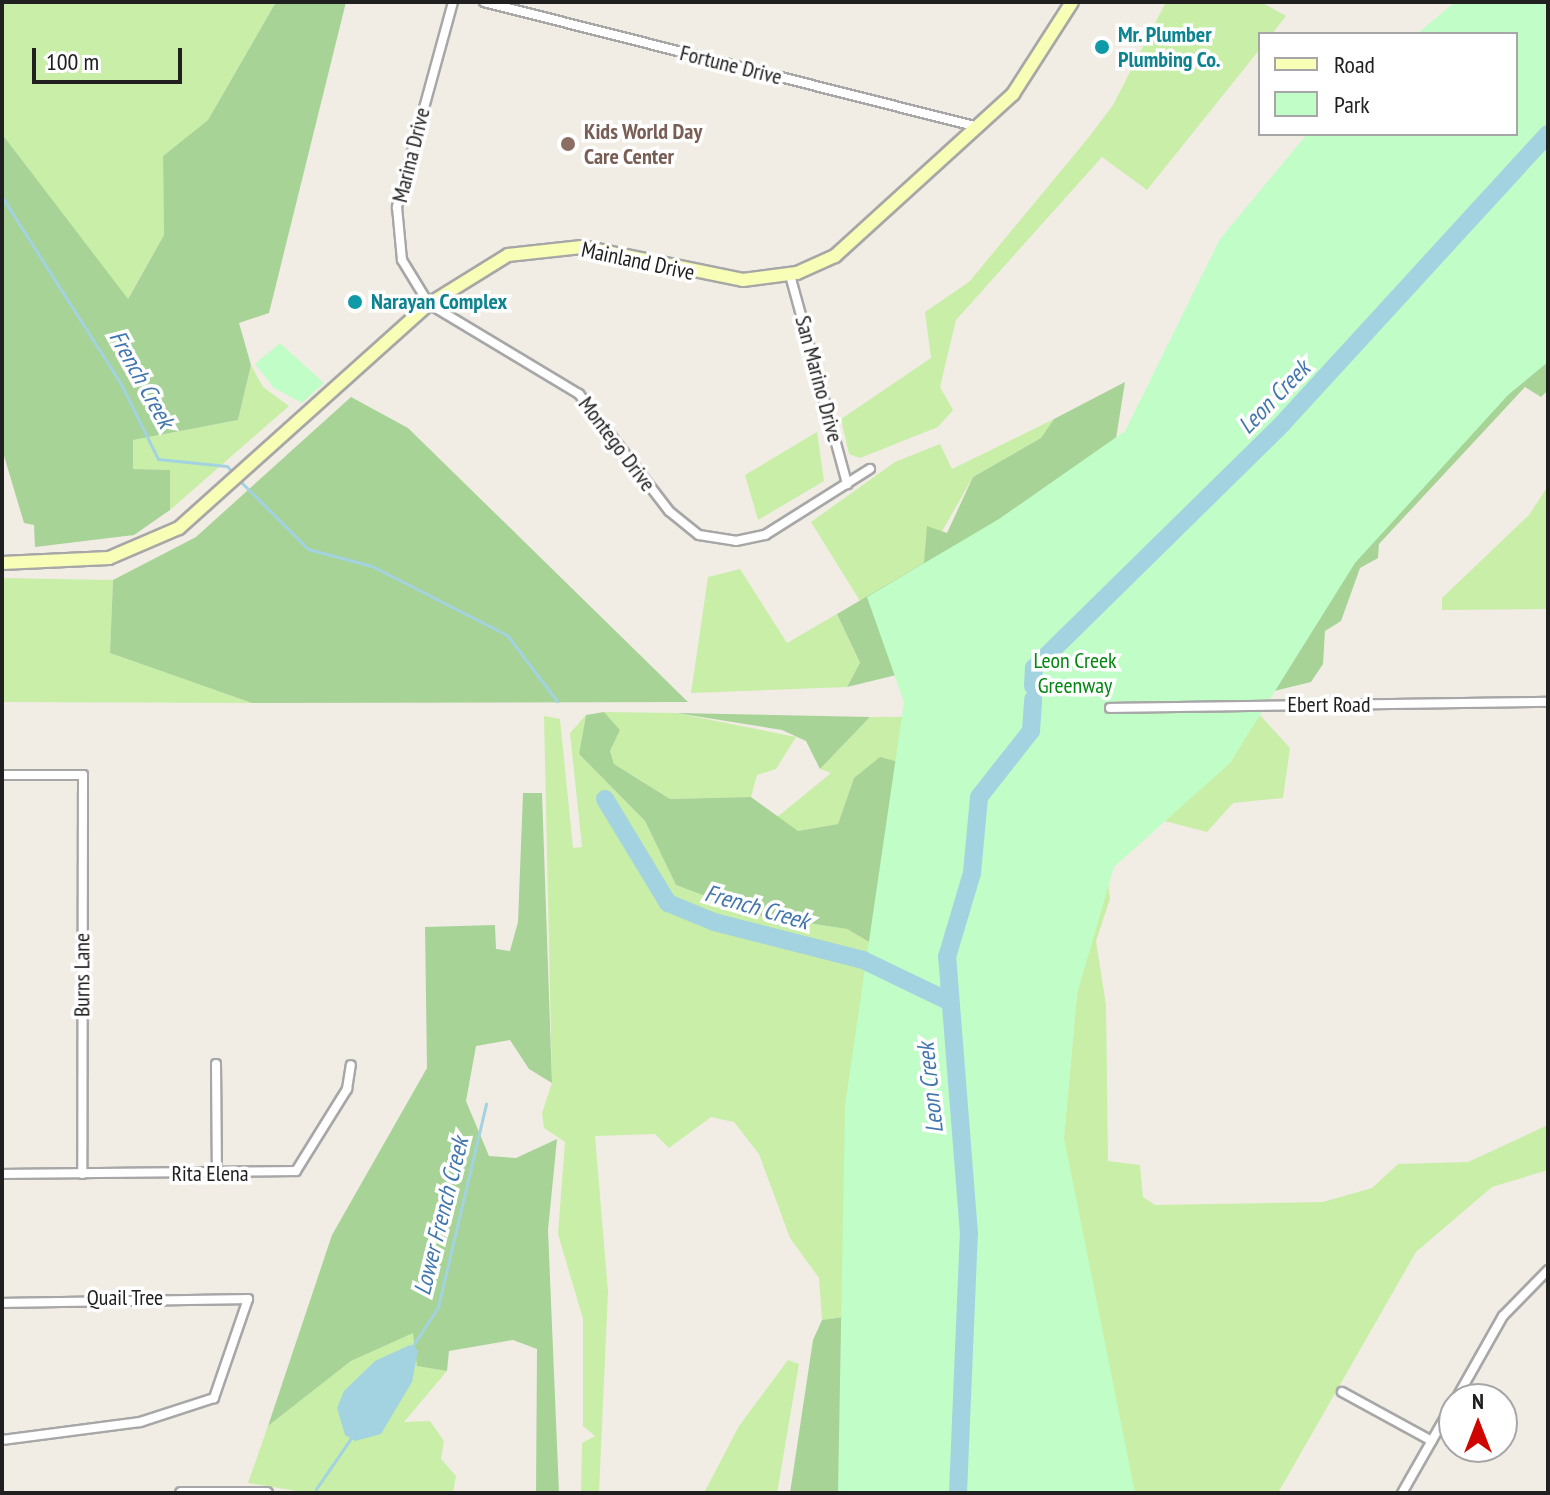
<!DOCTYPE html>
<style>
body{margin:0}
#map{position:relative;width:1550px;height:1495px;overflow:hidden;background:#f1ede5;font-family:"PT Sans Narrow",sans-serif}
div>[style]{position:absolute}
.grass>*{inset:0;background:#c9eea8}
.forest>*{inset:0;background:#a7d397}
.park>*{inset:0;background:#c0fdc7}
.water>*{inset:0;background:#a3d2e1}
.stream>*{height:3px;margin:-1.5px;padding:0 1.5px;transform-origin:1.5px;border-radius:1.5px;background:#a3d2e1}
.river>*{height:18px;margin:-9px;padding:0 9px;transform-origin:9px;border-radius:9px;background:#a3d2e1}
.roads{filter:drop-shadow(2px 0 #a7a7a7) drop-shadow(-2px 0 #a7a7a7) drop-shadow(0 2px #a7a7a7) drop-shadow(0 -2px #a7a7a7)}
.minor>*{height:8px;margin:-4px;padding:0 4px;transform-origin:4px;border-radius:4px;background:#fff}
.tertiary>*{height:10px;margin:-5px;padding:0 5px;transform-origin:5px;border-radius:5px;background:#fff}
.secondary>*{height:12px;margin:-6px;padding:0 6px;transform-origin:6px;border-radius:6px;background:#f8feb6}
.dots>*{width:22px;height:22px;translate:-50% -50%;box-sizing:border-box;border:4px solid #fff;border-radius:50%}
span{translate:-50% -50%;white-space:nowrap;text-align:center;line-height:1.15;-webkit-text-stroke:7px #fff;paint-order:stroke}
.culture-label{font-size:22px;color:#0d838f;font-weight:700}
.left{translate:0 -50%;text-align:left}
.street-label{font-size:22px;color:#202020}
.education-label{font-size:22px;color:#785e54;font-weight:700}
.park-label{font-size:22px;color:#048712}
.water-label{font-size:24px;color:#4276ae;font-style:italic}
.frame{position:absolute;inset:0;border:4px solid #202020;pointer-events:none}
.legend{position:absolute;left:1258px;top:32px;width:260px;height:104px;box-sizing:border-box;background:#fff;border:2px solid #a6a6a6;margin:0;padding:10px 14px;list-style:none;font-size:24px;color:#202020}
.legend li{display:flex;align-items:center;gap:16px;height:40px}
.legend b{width:40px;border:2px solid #a6a6a6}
.north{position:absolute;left:1438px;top:1383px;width:80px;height:80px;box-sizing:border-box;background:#fff;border:2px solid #a6a6a6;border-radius:50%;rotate:0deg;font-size:22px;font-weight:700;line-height:32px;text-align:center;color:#202020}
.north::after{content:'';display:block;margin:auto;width:28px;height:36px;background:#cf0500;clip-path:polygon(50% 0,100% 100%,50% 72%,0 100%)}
.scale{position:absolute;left:32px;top:48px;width:150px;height:36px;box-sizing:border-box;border:4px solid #202020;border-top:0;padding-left:10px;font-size:24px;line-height:28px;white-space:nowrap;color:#202020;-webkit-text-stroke:6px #fff;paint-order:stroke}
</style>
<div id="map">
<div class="grass">
<div style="clip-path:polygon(2px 2px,276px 2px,208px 120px,163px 156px,164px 235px,127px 300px,2px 134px)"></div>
<div style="clip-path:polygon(1166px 2px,1261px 2px,1286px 16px,1272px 34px,1260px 34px,1260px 49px,1147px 190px,1102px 157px,956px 320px,940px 387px,953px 410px,938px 427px,860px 458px,849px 454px,841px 419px,931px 358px,925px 312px,969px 282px,1089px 137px,1113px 105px)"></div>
<div style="clip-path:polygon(251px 365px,263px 387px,289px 406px,170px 510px,170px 470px,133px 469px,133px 440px,238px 420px)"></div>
<div style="clip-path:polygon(1054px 419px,1041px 438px,973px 477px,924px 563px,860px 601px,811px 522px,895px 462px,940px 444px,952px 469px)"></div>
<div style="clip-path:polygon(817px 432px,824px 481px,758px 520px,745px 475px)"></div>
<div style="clip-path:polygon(1548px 486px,1548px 609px,1442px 610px,1442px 598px,1529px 515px)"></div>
<div style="clip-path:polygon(740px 569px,787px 643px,837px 614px,860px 664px,847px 687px,691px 693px,708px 577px)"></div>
<div style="clip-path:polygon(2px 578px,113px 580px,110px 653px,252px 703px,2px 702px)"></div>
<div style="clip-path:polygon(604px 712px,676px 713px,796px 737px,776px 769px,757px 775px,751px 797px,670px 799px,614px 764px,610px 751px,620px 730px)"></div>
<div style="clip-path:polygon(1259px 714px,1290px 748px,1283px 798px,1233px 803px,1207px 832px,1153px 818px,1122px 842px,1106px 868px,1110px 899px,1096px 941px,1106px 1005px,1108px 1161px,1140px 1165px,1143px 1197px,1155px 1205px,1323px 1202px,1372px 1188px,1398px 1164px,1468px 1162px,1548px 1125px,1548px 1170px,1492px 1187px,1416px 1252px,1278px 1493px,874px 1493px,864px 1345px,851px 1316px,822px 1320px,819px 1278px,790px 1238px,759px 1154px,734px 1122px,711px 1117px,669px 1148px,655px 1134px,595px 1136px,608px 1292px,599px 1493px,581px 1493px,582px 1443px,595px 1436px,583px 1426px,583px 1319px,558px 1234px,565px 1142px,544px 1128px,542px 1113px,552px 1083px,544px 716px,560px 719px,573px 848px,582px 847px,570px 733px,586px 715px,579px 754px,645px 821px,676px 885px,755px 915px,847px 929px,912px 967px,911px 999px,943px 1017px,950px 1109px,907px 1120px,864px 1172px,916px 1244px,947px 1228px,986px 1184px,994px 1113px,1022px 1136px,1064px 1137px,1077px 994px,1102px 856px,1124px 822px,1173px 803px,1230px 763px)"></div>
<div style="clip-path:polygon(1041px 716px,854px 778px,838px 824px,798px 831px,776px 818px,831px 773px,820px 769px,870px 717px)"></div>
<div style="clip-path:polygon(414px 1332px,418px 1366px,447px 1371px,404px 1422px,430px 1421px,444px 1441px,441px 1459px,456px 1476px,453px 1493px,309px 1493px,248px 1483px,268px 1426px,351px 1361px)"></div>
<div style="clip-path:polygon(788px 1360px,799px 1364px,777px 1493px,704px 1493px,739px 1426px)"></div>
</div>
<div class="forest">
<div style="clip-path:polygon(276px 2px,346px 2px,269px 313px,239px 323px,251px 365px,238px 420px,133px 440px,133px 469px,170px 470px,170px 510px,134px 535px,35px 547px,34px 525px,24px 523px,2px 449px,2px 134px,128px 299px,164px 235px,163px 156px,208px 120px)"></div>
<div style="clip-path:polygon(1548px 254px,1548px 390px,1541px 397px,1525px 387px,1379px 544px,1378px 558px,1360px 568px,1341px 621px,1325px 631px,1323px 664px,1311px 682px,1250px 697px,925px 668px,847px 687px,860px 663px,837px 614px,924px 563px,927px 526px,947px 533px,973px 477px,1041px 438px,1054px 419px,1125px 382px,1111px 470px)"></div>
<div style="clip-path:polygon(351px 397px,408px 428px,688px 702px,252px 703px,110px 653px,113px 580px,196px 537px)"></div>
<div style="clip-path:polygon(604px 712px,620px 730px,610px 751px,614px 764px,670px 799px,751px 797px,798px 831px,838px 824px,854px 778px,880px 757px,921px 768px,912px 967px,847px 929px,755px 915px,676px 885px,645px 821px,579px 754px,586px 715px)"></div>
<div style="clip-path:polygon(676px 713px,870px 717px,820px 769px,806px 741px,782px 730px)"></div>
<div style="clip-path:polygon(523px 793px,542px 793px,552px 1083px,529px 1069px,510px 1040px,476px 1046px,466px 1101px,489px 1156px,516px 1158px,557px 1139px,548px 1230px,559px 1493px,536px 1493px,537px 1349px,513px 1340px,449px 1351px,447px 1371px,417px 1366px,413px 1333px,351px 1361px,268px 1426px,332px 1235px,427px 1068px,425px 927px,495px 925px,496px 949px,510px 951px,518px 922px)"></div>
<div style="clip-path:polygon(851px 1316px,874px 1493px,790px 1493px,813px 1340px,822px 1320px)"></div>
</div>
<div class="park">
<div style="clip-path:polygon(1455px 2px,1548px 2px,1548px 362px,1508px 395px,1355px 563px,1230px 763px,1114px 867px,1077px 994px,1064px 1138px,1135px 1493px,838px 1493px,845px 1105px,904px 702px,867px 597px,999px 519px,1125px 431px,1220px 239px,1307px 134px,1516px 134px,1516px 34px,1417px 34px)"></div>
<div style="clip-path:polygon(280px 343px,324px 383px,302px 403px,274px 388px,255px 364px)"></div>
</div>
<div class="water">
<div style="clip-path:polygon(410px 1345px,418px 1350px,412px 1382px,381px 1434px,355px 1441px,345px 1435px,337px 1408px,344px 1391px,375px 1361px)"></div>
</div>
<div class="stream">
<div style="left:2px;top:197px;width:219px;rotate:57.5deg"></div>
<div style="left:120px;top:382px;width:86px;rotate:63.7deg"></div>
<div style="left:158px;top:459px;width:69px;rotate:5.8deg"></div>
<div style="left:227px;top:466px;width:9px;rotate:49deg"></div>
<div style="left:238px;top:479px;width:99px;rotate:45deg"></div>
<div style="left:308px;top:549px;width:66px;rotate:14.9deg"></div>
<div style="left:372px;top:566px;width:152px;rotate:27.1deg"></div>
<div style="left:507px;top:635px;width:83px;rotate:52.9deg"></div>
<div style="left:412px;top:1347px;width:48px;rotate:-57deg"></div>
<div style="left:438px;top:1307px;width:209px;rotate:-76.7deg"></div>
<div style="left:316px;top:1489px;width:62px;rotate:-55.5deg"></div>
</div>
<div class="river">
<div style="left:1033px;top:686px;width:18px;rotate:-87deg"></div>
<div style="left:1034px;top:668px;width:349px;rotate:-44.5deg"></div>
<div style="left:1283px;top:423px;width:392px;rotate:-47.5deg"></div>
<div style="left:605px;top:799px;width:122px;rotate:58.8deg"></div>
<div style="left:668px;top:903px;width:50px;rotate:22.4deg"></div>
<div style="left:714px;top:922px;width:154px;rotate:14.3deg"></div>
<div style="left:863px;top:960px;width:92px;rotate:25.7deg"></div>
<div style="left:958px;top:1493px;width:259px;rotate:-87.6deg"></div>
<div style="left:969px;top:1234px;width:278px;rotate:-94.5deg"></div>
<div style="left:947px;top:957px;width:88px;rotate:-73.4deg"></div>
<div style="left:972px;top:873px;width:76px;rotate:-84.7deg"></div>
<div style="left:979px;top:797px;width:84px;rotate:-51.8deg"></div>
<div style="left:1031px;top:731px;width:32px;rotate:-86deg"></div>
</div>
<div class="roads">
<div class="minor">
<div style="left:453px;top:2px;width:213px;rotate:105.3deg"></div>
<div style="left:397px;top:207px;width:53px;rotate:84.6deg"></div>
<div style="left:402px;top:260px;width:52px;rotate:58.5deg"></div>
<div style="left:429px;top:304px;width:175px;rotate:31deg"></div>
<div style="left:579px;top:394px;width:148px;rotate:52.4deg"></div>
<div style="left:669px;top:511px;width:38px;rotate:39deg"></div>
<div style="left:699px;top:535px;width:37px;rotate:9deg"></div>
<div style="left:736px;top:541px;width:30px;rotate:-12deg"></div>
<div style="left:765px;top:535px;width:124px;rotate:-32.2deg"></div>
<div style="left:484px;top:2px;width:510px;rotate:14.2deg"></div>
<div style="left:790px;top:275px;width:217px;rotate:74.7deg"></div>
<div style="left:1110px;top:708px;width:438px;rotate:-0.8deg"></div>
<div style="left:2px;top:775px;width:81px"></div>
<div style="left:83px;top:775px;width:399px;rotate:90.1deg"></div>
<div style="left:216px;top:1064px;width:110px;rotate:89.5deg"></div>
<div style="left:2px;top:1174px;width:294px;rotate:-0.6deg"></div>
<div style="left:296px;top:1171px;width:97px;rotate:-58.1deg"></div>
<div style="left:347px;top:1089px;width:24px;rotate:-81deg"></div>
<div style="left:2px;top:1303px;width:246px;rotate:-0.9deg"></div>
<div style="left:248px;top:1299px;width:105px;rotate:109deg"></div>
<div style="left:214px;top:1398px;width:78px;rotate:162deg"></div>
<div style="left:140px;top:1422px;width:139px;rotate:172.6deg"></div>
<div style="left:1342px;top:1392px;width:102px;rotate:28.6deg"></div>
<div style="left:1456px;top:1399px;width:95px;rotate:-60.5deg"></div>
<div style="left:1503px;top:1316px;width:64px;rotate:-45.6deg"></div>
<div style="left:1402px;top:1493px;width:105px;rotate:-60.3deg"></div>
</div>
<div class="tertiary">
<div style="left:181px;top:1493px;width:86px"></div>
</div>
<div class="secondary">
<div style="left:2px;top:563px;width:107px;rotate:-2.7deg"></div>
<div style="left:109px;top:558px;width:76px;rotate:-23.2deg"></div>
<div style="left:179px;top:528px;width:336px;rotate:-41.9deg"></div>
<div style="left:429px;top:304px;width:93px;rotate:-31.8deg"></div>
<div style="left:508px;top:255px;width:74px;rotate:-6.2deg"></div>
<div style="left:582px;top:247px;width:164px;rotate:11.6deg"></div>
<div style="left:743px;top:280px;width:54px;rotate:-7.4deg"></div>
<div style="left:797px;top:273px;width:42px;rotate:-24.1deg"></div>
<div style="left:835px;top:256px;width:241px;rotate:-42.3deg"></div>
<div style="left:1013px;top:94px;width:109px;rotate:-57.3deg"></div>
</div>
</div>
<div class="dots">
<div style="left:1102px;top:47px;background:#0f9aa8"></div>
<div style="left:568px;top:144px;background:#8d6e63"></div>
<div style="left:355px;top:302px;background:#0f9aa8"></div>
</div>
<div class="culture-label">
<span class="left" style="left:1118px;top:47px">Mr. Plumber<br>Plumbing Co.</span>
<span class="left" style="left:371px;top:302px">Narayan Complex</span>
</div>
<div class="street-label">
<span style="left:731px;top:65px;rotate:14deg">Fortune Drive</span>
<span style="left:411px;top:155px;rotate:-76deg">Marina Drive</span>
<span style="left:638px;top:261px;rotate:12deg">Mainland Drive</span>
<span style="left:819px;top:379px;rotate:75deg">San Marino Drive</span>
<span style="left:617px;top:444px;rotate:53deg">Montego Drive</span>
<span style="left:1329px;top:705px">Ebert Road</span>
<span style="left:82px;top:975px;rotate:-90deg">Burns Lane</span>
<span style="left:210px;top:1174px">Rita Elena</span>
<span style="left:125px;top:1298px">Quail Tree</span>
</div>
<div class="education-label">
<span class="left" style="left:584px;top:144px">Kids World Day<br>Care Center</span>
</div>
<div class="park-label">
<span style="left:1075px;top:673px">Leon Creek<br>Greenway</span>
</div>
<div class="water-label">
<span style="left:142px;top:379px;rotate:61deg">French Creek</span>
<span style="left:1274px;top:397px;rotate:-46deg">Leon Creek</span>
<span style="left:757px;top:907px;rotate:16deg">French Creek</span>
<span style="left:930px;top:1088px;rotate:-96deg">Leon Creek</span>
<span style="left:441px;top:1216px;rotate:-76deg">Lower French Creek</span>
</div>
<div class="frame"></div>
<ul class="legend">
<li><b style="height:10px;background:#f8feb6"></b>Road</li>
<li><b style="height:22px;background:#c0fdc7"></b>Park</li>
</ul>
<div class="north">N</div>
<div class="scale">100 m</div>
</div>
